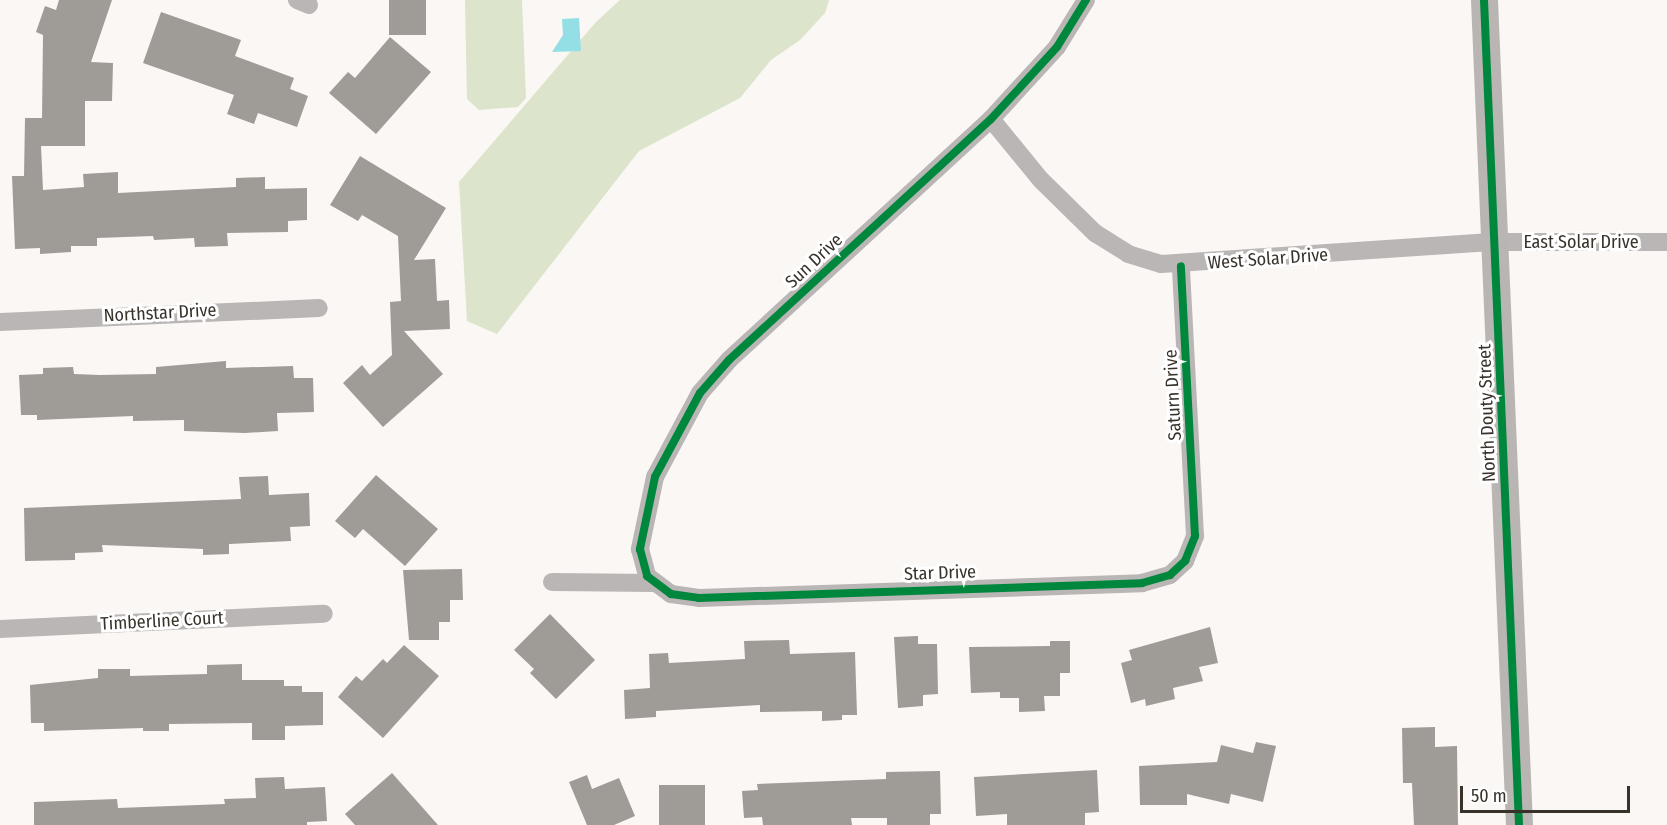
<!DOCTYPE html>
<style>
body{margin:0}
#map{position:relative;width:1667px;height:825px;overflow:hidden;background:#faf7f4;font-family:"Fira Sans Condensed",sans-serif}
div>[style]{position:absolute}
.green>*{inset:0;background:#dce4cb}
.water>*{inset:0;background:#94dfe5}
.building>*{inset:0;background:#9f9b96;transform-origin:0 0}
.street>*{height:18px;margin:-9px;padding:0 9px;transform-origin:9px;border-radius:9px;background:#bab6b5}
.secondary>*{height:27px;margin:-13.5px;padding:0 13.5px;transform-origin:13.5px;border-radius:13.5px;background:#b9b5b3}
.cycleway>*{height:8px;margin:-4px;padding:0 4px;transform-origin:4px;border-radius:4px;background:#00873e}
span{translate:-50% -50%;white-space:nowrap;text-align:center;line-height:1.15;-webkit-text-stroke:6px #fff;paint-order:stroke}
.street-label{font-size:18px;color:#38322a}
.scale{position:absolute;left:1460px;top:786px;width:170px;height:27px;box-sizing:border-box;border:3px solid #38322a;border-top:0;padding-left:8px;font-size:18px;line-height:21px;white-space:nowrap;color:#38322a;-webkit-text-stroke:4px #fff;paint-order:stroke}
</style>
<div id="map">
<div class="green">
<div style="clip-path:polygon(465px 0,522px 0,526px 98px,518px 107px,479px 110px,467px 99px)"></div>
<div style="clip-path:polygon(620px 0,829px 0,825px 13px,800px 40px,771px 60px,740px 98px,639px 151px,497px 334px,467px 321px,459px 182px,596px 22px)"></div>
</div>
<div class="water">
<div style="clip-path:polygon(579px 18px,581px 51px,552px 52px,563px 35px,562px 19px)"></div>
</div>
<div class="building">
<div style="clip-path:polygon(59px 0,112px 0,91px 62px,113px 63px,112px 101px,85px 101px,85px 146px,41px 146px,43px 190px,84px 187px,83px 174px,118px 172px,118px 193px,236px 187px,236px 178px,265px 177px,265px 189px,307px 188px,307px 220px,288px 221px,288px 232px,227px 233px,228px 246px,195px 247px,194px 238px,154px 240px,153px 236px,97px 238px,97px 246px,71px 246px,71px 252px,40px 254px,40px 248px,15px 249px,12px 176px,24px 176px,25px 118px,42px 118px,43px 35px,36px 32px,45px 6px,56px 10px)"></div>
<div style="left:389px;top:0;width:37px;height:35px"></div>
<div style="clip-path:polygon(161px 12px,241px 40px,235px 56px,294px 78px,290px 89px,308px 96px,297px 127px,258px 113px,254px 124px,227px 114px,234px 95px,143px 63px)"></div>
<div style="clip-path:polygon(390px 37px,431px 72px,376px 134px,329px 93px,348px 72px,355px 78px)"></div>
<div style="clip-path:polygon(360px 156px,446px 208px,414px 260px,435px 259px,437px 301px,449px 300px,450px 329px,404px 331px,443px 374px,383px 427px,343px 383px,362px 365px,370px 375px,392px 355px,390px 302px,401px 301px,398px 236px,362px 215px,358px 221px,330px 205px)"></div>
<div style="clip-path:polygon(226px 361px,226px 368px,293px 366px,294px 378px,313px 378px,314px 412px,277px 413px,278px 431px,245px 433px,184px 431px,184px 420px,133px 421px,133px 416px,37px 420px,37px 415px,21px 415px,19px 375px,43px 374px,43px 368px,73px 367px,74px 374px,100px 375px,156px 374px,156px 367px)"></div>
<div style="clip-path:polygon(376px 475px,438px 529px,405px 566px,363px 529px,355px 538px,335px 521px)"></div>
<div style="clip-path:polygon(268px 476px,269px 495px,309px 493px,310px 526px,290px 527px,291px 541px,229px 544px,229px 554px,203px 555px,203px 549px,102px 545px,103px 552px,75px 553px,75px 560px,25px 561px,24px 508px,241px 499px,239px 477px)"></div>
<div style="clip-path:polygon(462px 569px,463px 600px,450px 600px,450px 622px,439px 622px,439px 640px,409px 640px,403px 570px)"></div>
<div style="clip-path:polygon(550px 614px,595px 660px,556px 699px,530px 673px,534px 669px,514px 650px)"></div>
<div style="clip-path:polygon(1210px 627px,1218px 663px,1199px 667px,1203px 681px,1173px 688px,1175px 699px,1146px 706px,1145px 699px,1131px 703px,1121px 663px,1132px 660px,1129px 650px)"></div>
<div style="clip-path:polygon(918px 636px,918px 644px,937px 644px,938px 694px,923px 695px,923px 706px,898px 708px,894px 637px)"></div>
<div style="clip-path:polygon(789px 640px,790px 654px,855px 652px,857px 715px,842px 715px,842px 720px,822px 721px,822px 711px,760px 712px,760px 705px,656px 711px,656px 717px,625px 719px,624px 690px,650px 688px,649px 654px,668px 653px,669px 663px,745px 659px,744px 641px)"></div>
<div style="clip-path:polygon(1050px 641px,1070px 641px,1070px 673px,1060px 673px,1060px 696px,1044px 696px,1045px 711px,1019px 712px,1019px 698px,1000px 698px,1000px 692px,971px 693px,969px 647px,1050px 646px)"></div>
<div style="clip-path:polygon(404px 645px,439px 676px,383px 738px,338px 697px,356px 676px,362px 681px,383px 659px,387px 663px)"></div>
<div style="clip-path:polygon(242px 664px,242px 680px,284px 680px,284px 686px,302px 686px,302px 692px,323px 692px,323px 725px,285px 726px,285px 740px,252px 740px,252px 723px,169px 724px,169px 731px,143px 731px,143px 728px,44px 731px,44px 723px,31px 723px,30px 685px,98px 678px,98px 669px,130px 669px,130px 676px,207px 674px,207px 665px)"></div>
<div style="clip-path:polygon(1435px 727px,1435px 747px,1457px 746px,1458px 825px,1414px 825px,1412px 783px,1403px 783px,1402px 728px)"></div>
<div style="clip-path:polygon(1256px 742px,1276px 746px,1263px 802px,1231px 794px,1229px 804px,1187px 794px,1187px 805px,1140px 805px,1139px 766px,1217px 762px,1221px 745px,1253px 753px)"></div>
<div style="clip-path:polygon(1097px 770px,1099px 812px,1085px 813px,1085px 825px,1007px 825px,1007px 814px,976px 816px,974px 777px)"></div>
<div style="clip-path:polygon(940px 771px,941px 814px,930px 814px,930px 825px,887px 825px,887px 818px,851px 818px,852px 825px,763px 825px,762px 817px,744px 818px,742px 791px,758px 790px,757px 784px,886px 779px,886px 772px)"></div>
<div style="clip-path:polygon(392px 773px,438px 825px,355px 825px,345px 814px)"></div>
<div style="clip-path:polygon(587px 775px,592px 789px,619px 778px,635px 816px,614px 825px,587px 825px,569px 782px)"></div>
<div style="clip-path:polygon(284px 777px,285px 789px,325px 787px,327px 821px,307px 822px,307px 825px,34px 825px,34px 802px,117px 799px,118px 808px,225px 804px,224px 799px,256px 798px,255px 778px)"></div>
<div style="left:659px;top:785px;width:46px;height:40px"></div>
</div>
<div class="street">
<div style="left:297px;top:0;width:13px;rotate:23deg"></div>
<div style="left:1086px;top:0;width:55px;rotate:121.7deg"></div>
<div style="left:1057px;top:47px;width:98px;rotate:132.5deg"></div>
<div style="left:991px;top:119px;width:356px;rotate:137.4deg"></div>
<div style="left:729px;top:360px;width:44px;rotate:131.3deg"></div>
<div style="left:700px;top:393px;width:95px;rotate:118.2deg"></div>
<div style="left:655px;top:477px;width:74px;rotate:101.8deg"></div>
<div style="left:640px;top:549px;width:28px;rotate:75deg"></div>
<div style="left:647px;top:576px;width:30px;rotate:37deg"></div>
<div style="left:671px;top:594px;width:28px;rotate:8deg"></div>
<div style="left:699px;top:598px;width:443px;rotate:-1.9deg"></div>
<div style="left:1142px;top:583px;width:29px;rotate:-16deg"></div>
<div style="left:1170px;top:575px;width:21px;rotate:-43deg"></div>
<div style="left:1185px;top:561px;width:27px;rotate:-68deg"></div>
<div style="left:1195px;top:536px;width:270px;rotate:-93deg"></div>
<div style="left:991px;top:119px;width:79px;rotate:50.7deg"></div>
<div style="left:1041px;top:180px;width:76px;rotate:44.5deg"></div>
<div style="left:1095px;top:233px;width:39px;rotate:32deg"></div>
<div style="left:1128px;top:254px;width:34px;rotate:17deg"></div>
<div style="left:1161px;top:264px;width:335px;rotate:-3.8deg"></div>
<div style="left:1495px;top:242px;width:172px"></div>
<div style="left:0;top:322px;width:319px;rotate:-2.5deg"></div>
<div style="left:552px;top:582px;width:101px;rotate:0.6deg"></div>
<div style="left:0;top:629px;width:324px;rotate:-2.7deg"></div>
</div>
<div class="secondary">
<div style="left:1484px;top:0;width:826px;rotate:87.57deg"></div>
</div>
<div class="cycleway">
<div style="left:1086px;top:0;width:55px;rotate:121.7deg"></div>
<div style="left:1057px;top:47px;width:98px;rotate:132.5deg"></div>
<div style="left:991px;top:119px;width:356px;rotate:137.4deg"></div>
<div style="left:729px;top:360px;width:44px;rotate:131.3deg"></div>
<div style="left:700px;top:393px;width:95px;rotate:118.2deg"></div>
<div style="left:655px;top:477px;width:74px;rotate:101.8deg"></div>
<div style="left:640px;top:549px;width:28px;rotate:75deg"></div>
<div style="left:647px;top:576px;width:30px;rotate:37deg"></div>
<div style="left:671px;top:594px;width:28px;rotate:8deg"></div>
<div style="left:699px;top:598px;width:443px;rotate:-1.9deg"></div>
<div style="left:1142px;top:583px;width:29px;rotate:-16deg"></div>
<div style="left:1170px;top:575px;width:21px;rotate:-43deg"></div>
<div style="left:1185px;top:561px;width:27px;rotate:-68deg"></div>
<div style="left:1195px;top:536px;width:270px;rotate:-93deg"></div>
<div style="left:1484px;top:0;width:826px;rotate:87.57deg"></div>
</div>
<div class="street-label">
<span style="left:1581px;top:242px">East Solar Drive</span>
<span style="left:1268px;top:259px;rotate:-4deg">West Solar Drive</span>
<span style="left:814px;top:261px;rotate:-43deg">Sun Drive</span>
<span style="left:160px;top:313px;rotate:-3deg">Northstar Drive</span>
<span style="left:1173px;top:395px;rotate:-93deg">Saturn Drive</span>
<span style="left:1487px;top:413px;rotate:-92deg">North Douty Street</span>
<span style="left:940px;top:573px;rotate:-2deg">Star Drive</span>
<span style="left:162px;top:621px;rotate:-3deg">Timberline Court</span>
</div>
<div class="scale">50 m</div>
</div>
